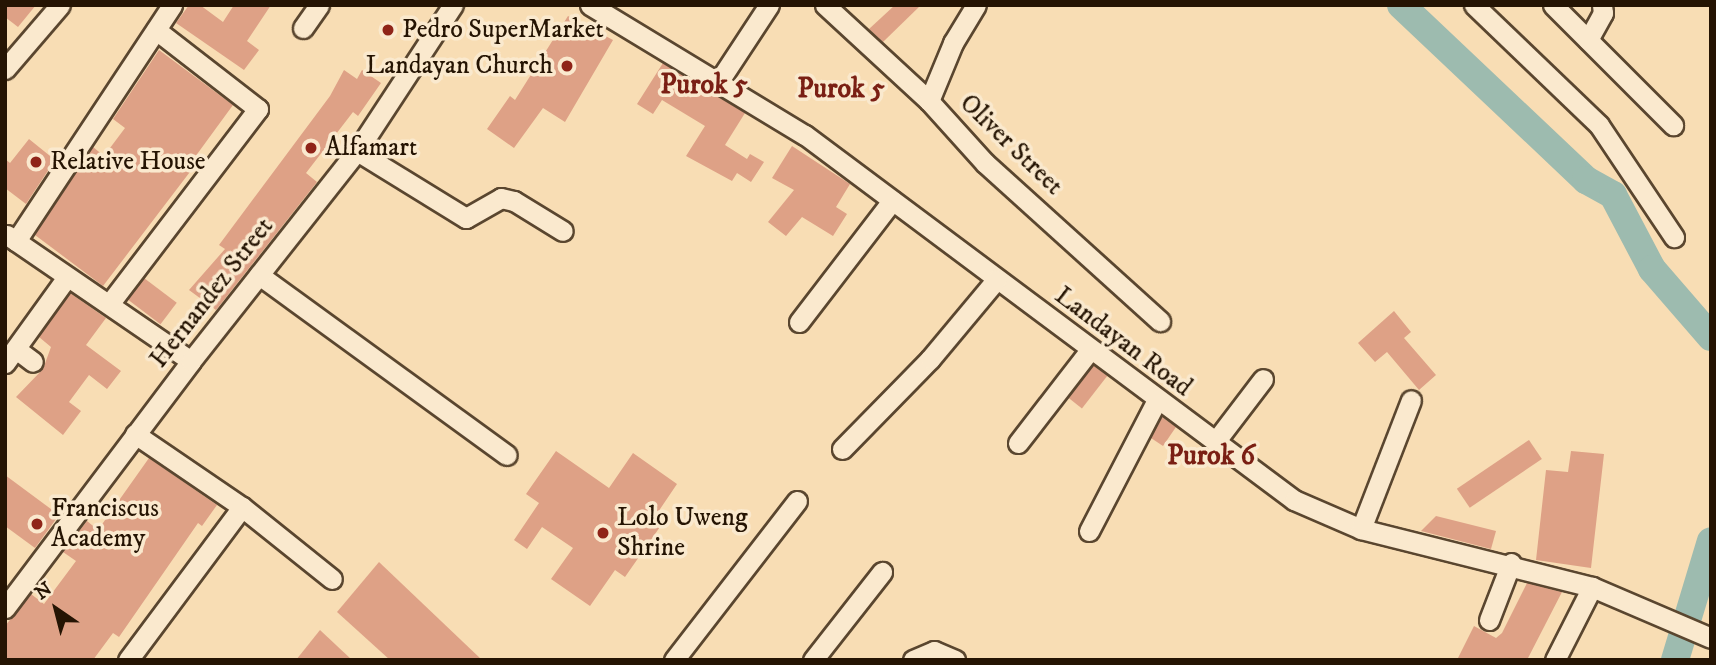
<!DOCTYPE html>
<style>
body{margin:0}
#map{position:relative;width:1716px;height:665px;overflow:hidden;background:#f8ddb4;font-family:"IM FELL DW Pica",serif}
div>[style]{position:absolute}
.river>*{height:28px;margin:-14px;padding:0 14px;transform-origin:14px;border-radius:14px;background:#9dbbaf}
.building>*{inset:0;background:#dea186;transform-origin:0 0}
.roads{filter:drop-shadow(2px 0 #5a462f) drop-shadow(-2px 0 #5a462f) drop-shadow(0 2px #5a462f) drop-shadow(0 -2px #5a462f)}
.minor>*{height:19px;margin:-9.5px;padding:0 9.5px;transform-origin:9.5px;border-radius:9.5px;background:#fae9ce}
.dots>*{width:19px;height:19px;translate:-50% -50%;box-sizing:border-box;border:4px solid #fae9ce;border-radius:50%}
span{translate:-50% -50%;white-space:nowrap;text-align:center;line-height:1.15;-webkit-text-stroke:7px #fae9ce;paint-order:stroke}
.poi-label{font-size:26px;color:#251403}
.left{translate:0 -50%;text-align:left}
.right{translate:-100% -50%;text-align:right}
.street-label{font-size:26px;color:#251403}
.neighbourhood-label{font-size:28px;color:#7a1f14;font-weight:700}
.frame{position:absolute;inset:0;border:7px solid #251403;pointer-events:none}
.north{position:absolute;left:21px;top:574px;width:70px;height:70px;-webkit-text-stroke:5px #fae9ce;paint-order:stroke;rotate:325deg;font-size:19px;font-weight:700;line-height:28px;text-align:center;color:#251403}
.north::after{content:'';display:block;margin:auto;width:24px;height:32px;background:#251403;clip-path:polygon(50% 0,100% 100%,50% 72%,0 100%)}
</style>
<div id="map">
<div class="river">
<div style="left:1401px;top:5px;width:255px;rotate:43.4deg"></div>
<div style="left:1586px;top:180px;width:31px;rotate:29deg"></div>
<div style="left:1613px;top:195px;width:84px;rotate:62.2deg"></div>
<div style="left:1652px;top:269px;width:90px;rotate:49.1deg"></div>
<div style="left:1675px;top:660px;width:124px;rotate:-73.2deg"></div>
</div>
<div class="building">
<div style="clip-path:polygon(5px 5px,36px 5px,18px 27px,5px 17px)"></div>
<div style="clip-path:polygon(189px 5px,200px 5px,223px 22px,234px 5px,271px 5px,247px 41px,259px 50px,244px 70px,176px 23px)"></div>
<div style="clip-path:polygon(895px 5px,921px 5px,883px 42px,869px 29px)"></div>
<div style="clip-path:polygon(568px 16px,613px 40px,565px 122px,543px 108px,514px 148px,487px 129px,510px 96px,515px 100px)"></div>
<div style="clip-path:polygon(159px 50px,233px 105px,195px 157px,199px 160px,103px 286px,35px 235px,93px 147px,104px 156px,125px 128px,113px 119px)"></div>
<div style="clip-path:polygon(663px 63px,745px 113px,725px 145px,747px 159px,750px 154px,764px 162px,751px 182px,737px 173px,732px 181px,686px 156px,705px 126px,662px 100px,653px 114px,637px 104px)"></div>
<div style="clip-path:polygon(344px 70px,357px 79px,362px 70px,381px 83px,358px 116px,353px 112px,306px 173px,317px 182px,216px 310px,189px 290px,225px 249px,219px 245px,330px 96px)"></div>
<div style="clip-path:polygon(29px 139px,55px 160px,26px 204px,5px 188px,5px 159px,10px 163px)"></div>
<div style="clip-path:polygon(792px 146px,850px 184px,836px 207px,847px 214px,833px 236px,802px 217px,786px 236px,768px 222px,794px 190px,772px 178px)"></div>
<div style="left:144px;top:278px;width:41px;height:27px;rotate:37deg"></div>
<div style="clip-path:polygon(70px 293px,106px 318px,86px 345px,121px 371px,107px 389px,89px 375px,69px 402px,81px 411px,63px 435px,16px 397px,43px 369px,51px 347px,39px 337px)"></div>
<div style="clip-path:polygon(1394px 311px,1411px 332px,1404px 338px,1436px 375px,1419px 390px,1387px 352px,1375px 362px,1358px 343px)"></div>
<div style="left:1093px;top:365px;width:18px;height:41px;rotate:38deg"></div>
<div style="clip-path:polygon(1162px 417px,1176px 427px,1163px 446px,1151px 438px)"></div>
<div style="left:1529px;top:440px;width:23px;height:87px;rotate:56deg"></div>
<div style="clip-path:polygon(556px 451px,609px 488px,633px 453px,677px 484px,654px 518px,662px 524px,625px 577px,615px 570px,590px 606px,551px 579px,573px 548px,542px 527px,527px 549px,514px 540px,539px 503px,526px 494px)"></div>
<div style="clip-path:polygon(1571px 451px,1604px 454px,1591px 568px,1536px 560px,1546px 470px,1568px 472px)"></div>
<div style="clip-path:polygon(149px 458px,217px 505px,202px 526px,198px 523px,119px 637px,113px 633px,93px 660px,5px 660px,5px 626px,31px 594px,44px 604px,76px 561px,63px 552px,87px 521px,98px 530px)"></div>
<div style="clip-path:polygon(5px 475px,59px 515px,35px 548px,5px 526px)"></div>
<div style="clip-path:polygon(1436px 516px,1496px 531px,1491px 549px,1421px 531px)"></div>
<div style="clip-path:polygon(379px 562px,482px 660px,390px 660px,337px 612px)"></div>
<div style="clip-path:polygon(1527px 583px,1562px 592px,1527px 660px,1457px 660px,1474px 626px,1496px 638px,1502px 633px)"></div>
<div style="clip-path:polygon(320px 630px,352px 660px,296px 660px)"></div>
</div>
<div class="roads">
<div class="minor">
<div style="left:590px;top:5px;width:251px;rotate:31.2deg"></div>
<div style="left:805px;top:135px;width:610px;rotate:36.74deg"></div>
<div style="left:1294px;top:500px;width:73px;rotate:23.4deg"></div>
<div style="left:1361px;top:529px;width:238px;rotate:14.1deg"></div>
<div style="left:1592px;top:587px;width:129px;rotate:23.2deg"></div>
<div style="left:825px;top:5px;width:142px;rotate:42.7deg"></div>
<div style="left:929px;top:101px;width:84px;rotate:47.9deg"></div>
<div style="left:985px;top:163px;width:236px;rotate:42.1deg"></div>
<div style="left:1474px;top:5px;width:173px;rotate:43.8deg"></div>
<div style="left:1599px;top:125px;width:135px;rotate:56.2deg"></div>
<div style="left:1553px;top:5px;width:170px;rotate:45deg"></div>
<div style="left:303px;top:28px;width:28px;rotate:-55deg"></div>
<div style="left:1588px;top:40px;width:31px;rotate:-61deg"></div>
<div style="left:1603px;top:13px;width:8px;rotate:-97deg"></div>
<div style="left:5px;top:69px;width:84px;rotate:-49.3deg"></div>
<div style="left:719px;top:81px;width:91px;rotate:-56.7deg"></div>
<div style="left:929px;top:101px;width:63px;rotate:-67.5deg"></div>
<div style="left:953px;top:43px;width:44px;rotate:-58.8deg"></div>
<div style="left:357px;top:151px;width:128px;rotate:31.6deg"></div>
<div style="left:466px;top:218px;width:40px;rotate:-29.7deg"></div>
<div style="left:501px;top:198px;width:13px;rotate:13deg"></div>
<div style="left:514px;top:201px;width:57px;rotate:31.5deg"></div>
<div style="left:7px;top:235px;width:223px;rotate:34.4deg"></div>
<div style="left:16px;top:241px;width:283px;rotate:-56.5deg"></div>
<div style="left:259px;top:275px;width:306px;rotate:36deg"></div>
<div style="left:110px;top:303px;width:244px;rotate:-52.7deg"></div>
<div style="left:258px;top:109px;width:129px;rotate:-142.2deg"></div>
<div style="left:799px;top:322px;width:153px;rotate:-52.5deg"></div>
<div style="left:16px;top:349px;width:21px;rotate:37deg"></div>
<div style="left:5px;top:363px;width:106px;rotate:-54.2deg"></div>
<div style="left:135px;top:434px;width:130px;rotate:34.3deg"></div>
<div style="left:242px;top:507px;width:115px;rotate:38.7deg"></div>
<div style="left:1215px;top:442px;width:79px;rotate:-52.7deg"></div>
<div style="left:1018px;top:443px;width:116px;rotate:-52.3deg"></div>
<div style="left:842px;top:449px;width:126px;rotate:-45.6deg"></div>
<div style="left:930px;top:359px;width:103px;rotate:-50.1deg"></div>
<div style="left:1361px;top:529px;width:138px;rotate:-68.8deg"></div>
<div style="left:1089px;top:531px;width:148px;rotate:-62.6deg"></div>
<div style="left:5px;top:608px;width:309px;rotate:-53deg"></div>
<div style="left:191px;top:361px;width:268px;rotate:-51.7deg"></div>
<div style="left:357px;top:151px;width:175px;rotate:-56.7deg"></div>
<div style="left:1489px;top:620px;width:61px;rotate:-68.9deg"></div>
<div style="left:128px;top:660px;width:191px;rotate:-53.3deg"></div>
<div style="left:674px;top:660px;width:201px;rotate:-52.3deg"></div>
<div style="left:813px;top:660px;width:112px;rotate:-51.9deg"></div>
<div style="left:913px;top:660px;width:23px;rotate:-23deg"></div>
<div style="left:934px;top:651px;width:23px;rotate:23deg"></div>
<div style="left:1555px;top:660px;width:82px;rotate:-63.1deg"></div>
</div>
</div>
<div class="dots">
<div style="left:388px;top:30px;background:#8f2418"></div>
<div style="left:567px;top:66px;background:#8f2418"></div>
<div style="left:311px;top:148px;background:#8f2418"></div>
<div style="left:36px;top:162px;background:#8f2418"></div>
<div style="left:37px;top:524px;background:#8f2418"></div>
<div style="left:603px;top:533px;background:#8f2418"></div>
</div>
<div class="poi-label">
<span class="left" style="left:402px;top:30px">Pedro SuperMarket</span>
<span class="right" style="left:553px;top:66px">Landayan Church</span>
<span class="left" style="left:325px;top:148px">Alfamart</span>
<span class="left" style="left:50px;top:162px">Relative House</span>
<span class="left" style="left:51px;top:524px">Franciscus<br>Academy</span>
<span class="left" style="left:617px;top:533px">Lolo Uweng<br>Shrine</span>
</div>
<div class="street-label">
<span style="left:1011px;top:145px;rotate:44deg">Oliver Street</span>
<span style="left:212px;top:293px;rotate:-52deg">Hernandez Street</span>
<span style="left:1123px;top:342px;rotate:37deg">Landayan Road</span>
</div>
<div class="neighbourhood-label">
<span style="left:704px;top:85px">Purok 5</span>
<span style="left:841px;top:89px">Purok 5</span>
<span style="left:1211px;top:456px">Purok 6</span>
</div>
<div class="frame"></div>
<div class="north">N</div>
</div>
